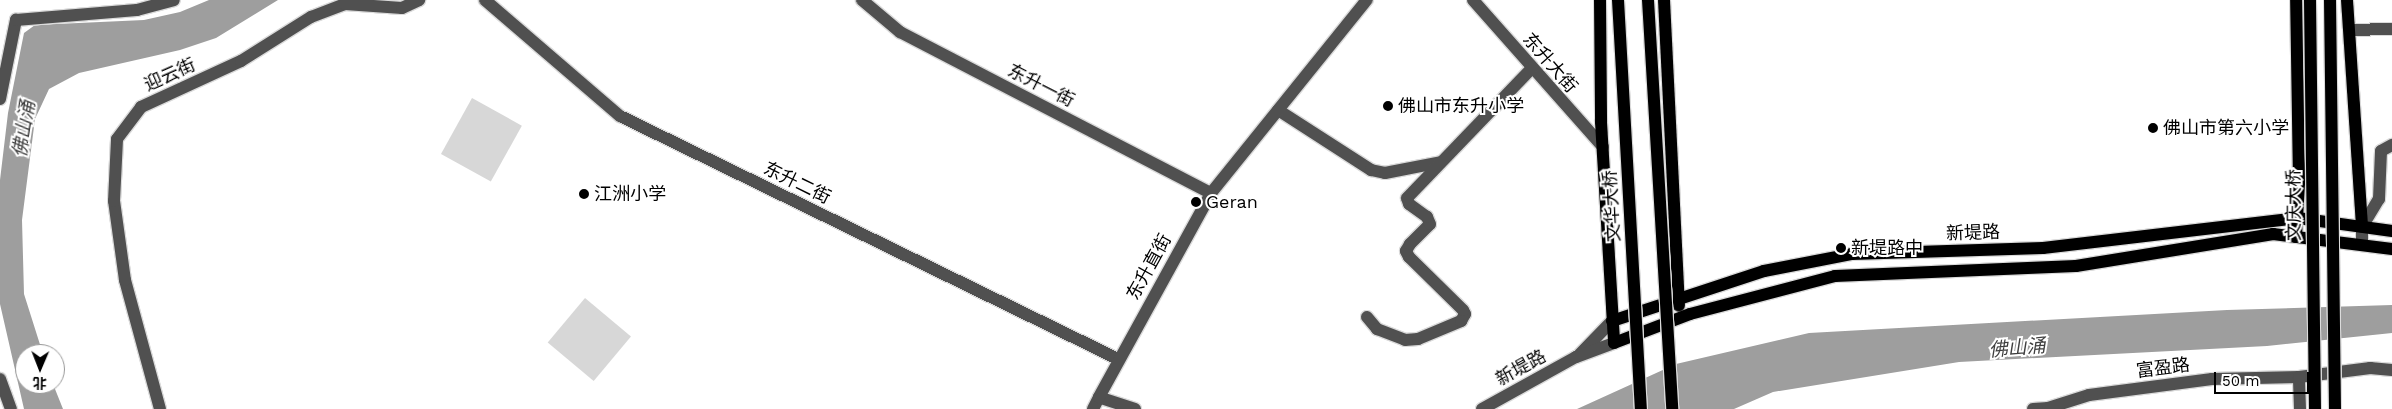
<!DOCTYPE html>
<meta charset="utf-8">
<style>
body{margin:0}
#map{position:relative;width:2392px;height:409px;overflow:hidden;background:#fff;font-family:"Work Sans","Noto Sans SC",sans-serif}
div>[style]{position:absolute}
.green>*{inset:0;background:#d7d7d7;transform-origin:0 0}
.water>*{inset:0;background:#9e9e9e}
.roads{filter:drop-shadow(1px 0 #dbdbdb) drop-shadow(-1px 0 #dbdbdb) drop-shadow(0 1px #dbdbdb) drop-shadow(0 -1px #dbdbdb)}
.minor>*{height:12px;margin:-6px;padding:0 6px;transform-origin:6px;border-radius:6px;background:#505050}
.major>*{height:12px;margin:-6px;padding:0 6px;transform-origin:6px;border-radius:6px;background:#000}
.bridges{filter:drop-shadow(1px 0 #dbdbdb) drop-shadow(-1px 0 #dbdbdb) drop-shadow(0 1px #dbdbdb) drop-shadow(0 -1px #dbdbdb)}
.major-bridge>*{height:12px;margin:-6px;padding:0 6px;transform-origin:6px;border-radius:6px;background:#000}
.dots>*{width:14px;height:14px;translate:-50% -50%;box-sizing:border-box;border:2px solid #fff;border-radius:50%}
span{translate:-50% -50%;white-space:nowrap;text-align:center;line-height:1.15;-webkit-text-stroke:4px #fff;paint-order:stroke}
.street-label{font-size:18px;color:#000}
.poi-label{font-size:18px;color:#000}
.left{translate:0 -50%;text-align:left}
.water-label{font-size:19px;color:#3f3f3f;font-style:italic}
.north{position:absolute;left:15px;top:344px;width:50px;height:50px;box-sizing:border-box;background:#fff;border:1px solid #999;border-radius:50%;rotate:181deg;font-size:14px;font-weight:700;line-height:20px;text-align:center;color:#000}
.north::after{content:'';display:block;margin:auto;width:18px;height:22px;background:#000;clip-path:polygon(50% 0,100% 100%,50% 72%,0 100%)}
.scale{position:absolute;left:2214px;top:372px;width:95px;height:22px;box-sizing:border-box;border:2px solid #000;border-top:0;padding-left:6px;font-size:15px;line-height:18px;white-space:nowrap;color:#000;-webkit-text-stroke:4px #fff;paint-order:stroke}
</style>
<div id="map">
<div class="green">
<div style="left:472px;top:98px;width:57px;height:64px;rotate:29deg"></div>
<div style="left:585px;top:298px;width:60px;height:58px;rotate:40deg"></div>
</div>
<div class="water">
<div style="clip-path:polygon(209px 0,278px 0,216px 38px,180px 50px,79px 73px,49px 89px,35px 119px,22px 220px,24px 294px,43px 354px,25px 354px,25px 384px,53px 384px,63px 409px,24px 409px,0 304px,0 180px,8px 113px,24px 33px,35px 25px,144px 20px,180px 12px)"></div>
<div style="clip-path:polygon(2392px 305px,2392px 333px,2267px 346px,1959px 362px,1773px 392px,1734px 409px,1577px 409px,1676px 364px,1809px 333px,2227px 310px)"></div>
</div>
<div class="roads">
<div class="minor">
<div style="left:485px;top:0;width:178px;rotate:40.7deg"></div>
<div style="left:620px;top:116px;width:554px;rotate:26.01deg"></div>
<div style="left:862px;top:0;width:50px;rotate:40.1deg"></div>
<div style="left:900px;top:32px;width:350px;rotate:27.4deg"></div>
<div style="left:1473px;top:0;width:196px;rotate:48.5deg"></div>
<div style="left:2350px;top:30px;width:42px;rotate:-1.4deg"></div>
<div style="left:0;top:99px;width:81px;rotate:-78.6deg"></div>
<div style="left:16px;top:20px;width:121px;rotate:-4.7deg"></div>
<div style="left:137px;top:10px;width:38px;rotate:-15deg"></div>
<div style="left:1278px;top:110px;width:111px;rotate:32.8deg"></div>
<div style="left:1371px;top:170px;width:14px;rotate:12deg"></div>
<div style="left:1385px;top:173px;width:57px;rotate:-11.1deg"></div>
<div style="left:2362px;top:244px;width:17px;rotate:-90deg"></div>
<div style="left:2362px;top:227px;width:33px;rotate:-59deg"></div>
<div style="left:2379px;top:199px;width:48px;rotate:-87.6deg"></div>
<div style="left:2381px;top:151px;width:13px;rotate:-29deg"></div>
<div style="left:1367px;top:317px;width:16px;rotate:50deg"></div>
<div style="left:1377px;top:329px;width:30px;rotate:21deg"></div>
<div style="left:1405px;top:340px;width:13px;rotate:-4deg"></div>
<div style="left:1418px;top:339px;width:47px;rotate:-22.7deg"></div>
<div style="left:1461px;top:321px;width:8px;rotate:-60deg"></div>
<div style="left:1465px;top:314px;width:4px;rotate:-117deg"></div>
<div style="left:1463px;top:310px;width:76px;rotate:-135.5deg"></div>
<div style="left:1409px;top:257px;width:7px;rotate:-117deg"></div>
<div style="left:1406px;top:251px;width:8px;rotate:-60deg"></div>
<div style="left:1410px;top:244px;width:28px;rotate:-45deg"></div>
<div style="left:1430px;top:224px;width:8px;rotate:-113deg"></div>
<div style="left:1427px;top:217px;width:22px;rotate:-144deg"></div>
<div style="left:1409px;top:204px;width:6px;rotate:-108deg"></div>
<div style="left:1407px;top:198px;width:179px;rotate:-46.1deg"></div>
<div style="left:1580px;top:354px;width:46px;rotate:-45.9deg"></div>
<div style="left:0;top:379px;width:32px;rotate:70deg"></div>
<div style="left:160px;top:409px;width:134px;rotate:-105.2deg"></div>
<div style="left:125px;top:280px;width:80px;rotate:-97.9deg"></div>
<div style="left:114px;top:201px;width:62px;rotate:-87.2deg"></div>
<div style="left:117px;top:139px;width:40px;rotate:-53deg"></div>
<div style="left:141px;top:107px;width:110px;rotate:-24.7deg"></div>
<div style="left:241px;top:61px;width:83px;rotate:-32.2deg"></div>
<div style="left:311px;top:17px;width:36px;rotate:-21deg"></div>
<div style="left:345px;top:4px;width:57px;rotate:4deg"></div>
<div style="left:402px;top:8px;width:19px;rotate:-25deg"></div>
<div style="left:1093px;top:409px;width:13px;rotate:-63deg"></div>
<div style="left:1135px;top:409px;width:38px;rotate:-162deg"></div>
<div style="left:1099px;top:397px;width:233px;rotate:-61.2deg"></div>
<div style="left:1211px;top:193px;width:248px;rotate:-51.1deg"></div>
<div style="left:1482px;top:409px;width:107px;rotate:-29deg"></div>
<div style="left:1576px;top:357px;width:40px;rotate:-20.2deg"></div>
<div style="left:2033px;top:409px;width:15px;rotate:-4deg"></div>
<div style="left:2048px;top:408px;width:43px;rotate:-17.6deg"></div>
<div style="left:2089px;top:395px;width:124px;rotate:-7.4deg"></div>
<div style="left:2212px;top:379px;width:87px;rotate:-1.3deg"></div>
<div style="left:2300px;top:409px;width:32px;rotate:-92deg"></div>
<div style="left:2299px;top:377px;width:72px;rotate:-7.2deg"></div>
<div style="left:2370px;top:368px;width:22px;rotate:5deg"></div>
</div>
<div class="major">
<div style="left:1600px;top:0;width:122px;rotate:89.5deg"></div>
<div style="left:1601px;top:122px;width:221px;rotate:86.6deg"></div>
<div style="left:1614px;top:343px;width:81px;rotate:-20.9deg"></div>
<div style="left:1690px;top:314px;width:150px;rotate:-14.7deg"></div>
<div style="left:1835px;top:276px;width:241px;rotate:-2.4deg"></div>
<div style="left:2076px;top:266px;width:200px;rotate:-9.2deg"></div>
<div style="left:2273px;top:234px;width:120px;rotate:7.2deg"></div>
<div style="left:1664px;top:0;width:306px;rotate:87.2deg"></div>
<div style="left:2347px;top:0;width:227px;rotate:86.2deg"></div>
<div style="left:2296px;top:237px;width:54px;rotate:-86.8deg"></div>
<div style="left:2299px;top:183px;width:183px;rotate:-90.9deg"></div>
<div style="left:1612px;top:321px;width:160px;rotate:-18.2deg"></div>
<div style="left:1764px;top:271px;width:90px;rotate:-10.9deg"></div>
<div style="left:1852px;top:254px;width:191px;rotate:-1.8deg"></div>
<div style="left:2043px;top:248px;width:257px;rotate:-6.7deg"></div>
<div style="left:2298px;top:218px;width:95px;rotate:7.9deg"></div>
</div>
</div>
<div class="bridges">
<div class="major-bridge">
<div style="left:1618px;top:0;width:410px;rotate:86.8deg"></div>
<div style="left:1648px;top:0;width:410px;rotate:86.6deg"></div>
<div style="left:2310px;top:0;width:409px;rotate:89.3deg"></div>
<div style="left:2330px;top:0;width:409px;rotate:89.3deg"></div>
</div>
</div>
<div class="dots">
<div style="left:1388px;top:106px;background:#000"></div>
<div style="left:2153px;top:128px;background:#000"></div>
<div style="left:584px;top:194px;background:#000"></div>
<div style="left:1196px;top:202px;background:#000"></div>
<div style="left:1841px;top:248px;background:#000"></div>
</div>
<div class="street-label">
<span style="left:1550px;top:63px;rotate:49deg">东升大街</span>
<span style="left:170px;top:75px;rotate:-24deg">迎云街</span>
<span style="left:1041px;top:86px;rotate:27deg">东升一街</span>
<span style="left:797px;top:183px;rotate:26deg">东升二街</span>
<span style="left:2294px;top:205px;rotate:-90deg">文庆大桥</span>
<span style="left:1612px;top:206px;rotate:-93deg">文华大桥</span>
<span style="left:1973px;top:233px;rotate:-2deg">新堤路</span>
<span style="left:1149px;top:267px;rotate:-61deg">东升直街</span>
<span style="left:1521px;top:368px;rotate:-29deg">新堤路</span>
<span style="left:2163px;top:368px;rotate:-7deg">富盈路</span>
</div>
<div class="poi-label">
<span class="left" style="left:1398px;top:106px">佛山市东升小学</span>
<span class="left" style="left:2163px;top:128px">佛山市第六小学</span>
<span class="left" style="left:594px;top:194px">江洲小学</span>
<span class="left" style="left:1206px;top:202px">Geran</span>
<span class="left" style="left:1851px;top:248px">新堤路中</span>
</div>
<div class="water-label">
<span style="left:24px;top:129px;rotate:-81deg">佛山涌</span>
<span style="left:2017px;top:348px;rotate:-5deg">佛山涌</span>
</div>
<div class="north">北</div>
<div class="scale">50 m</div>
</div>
